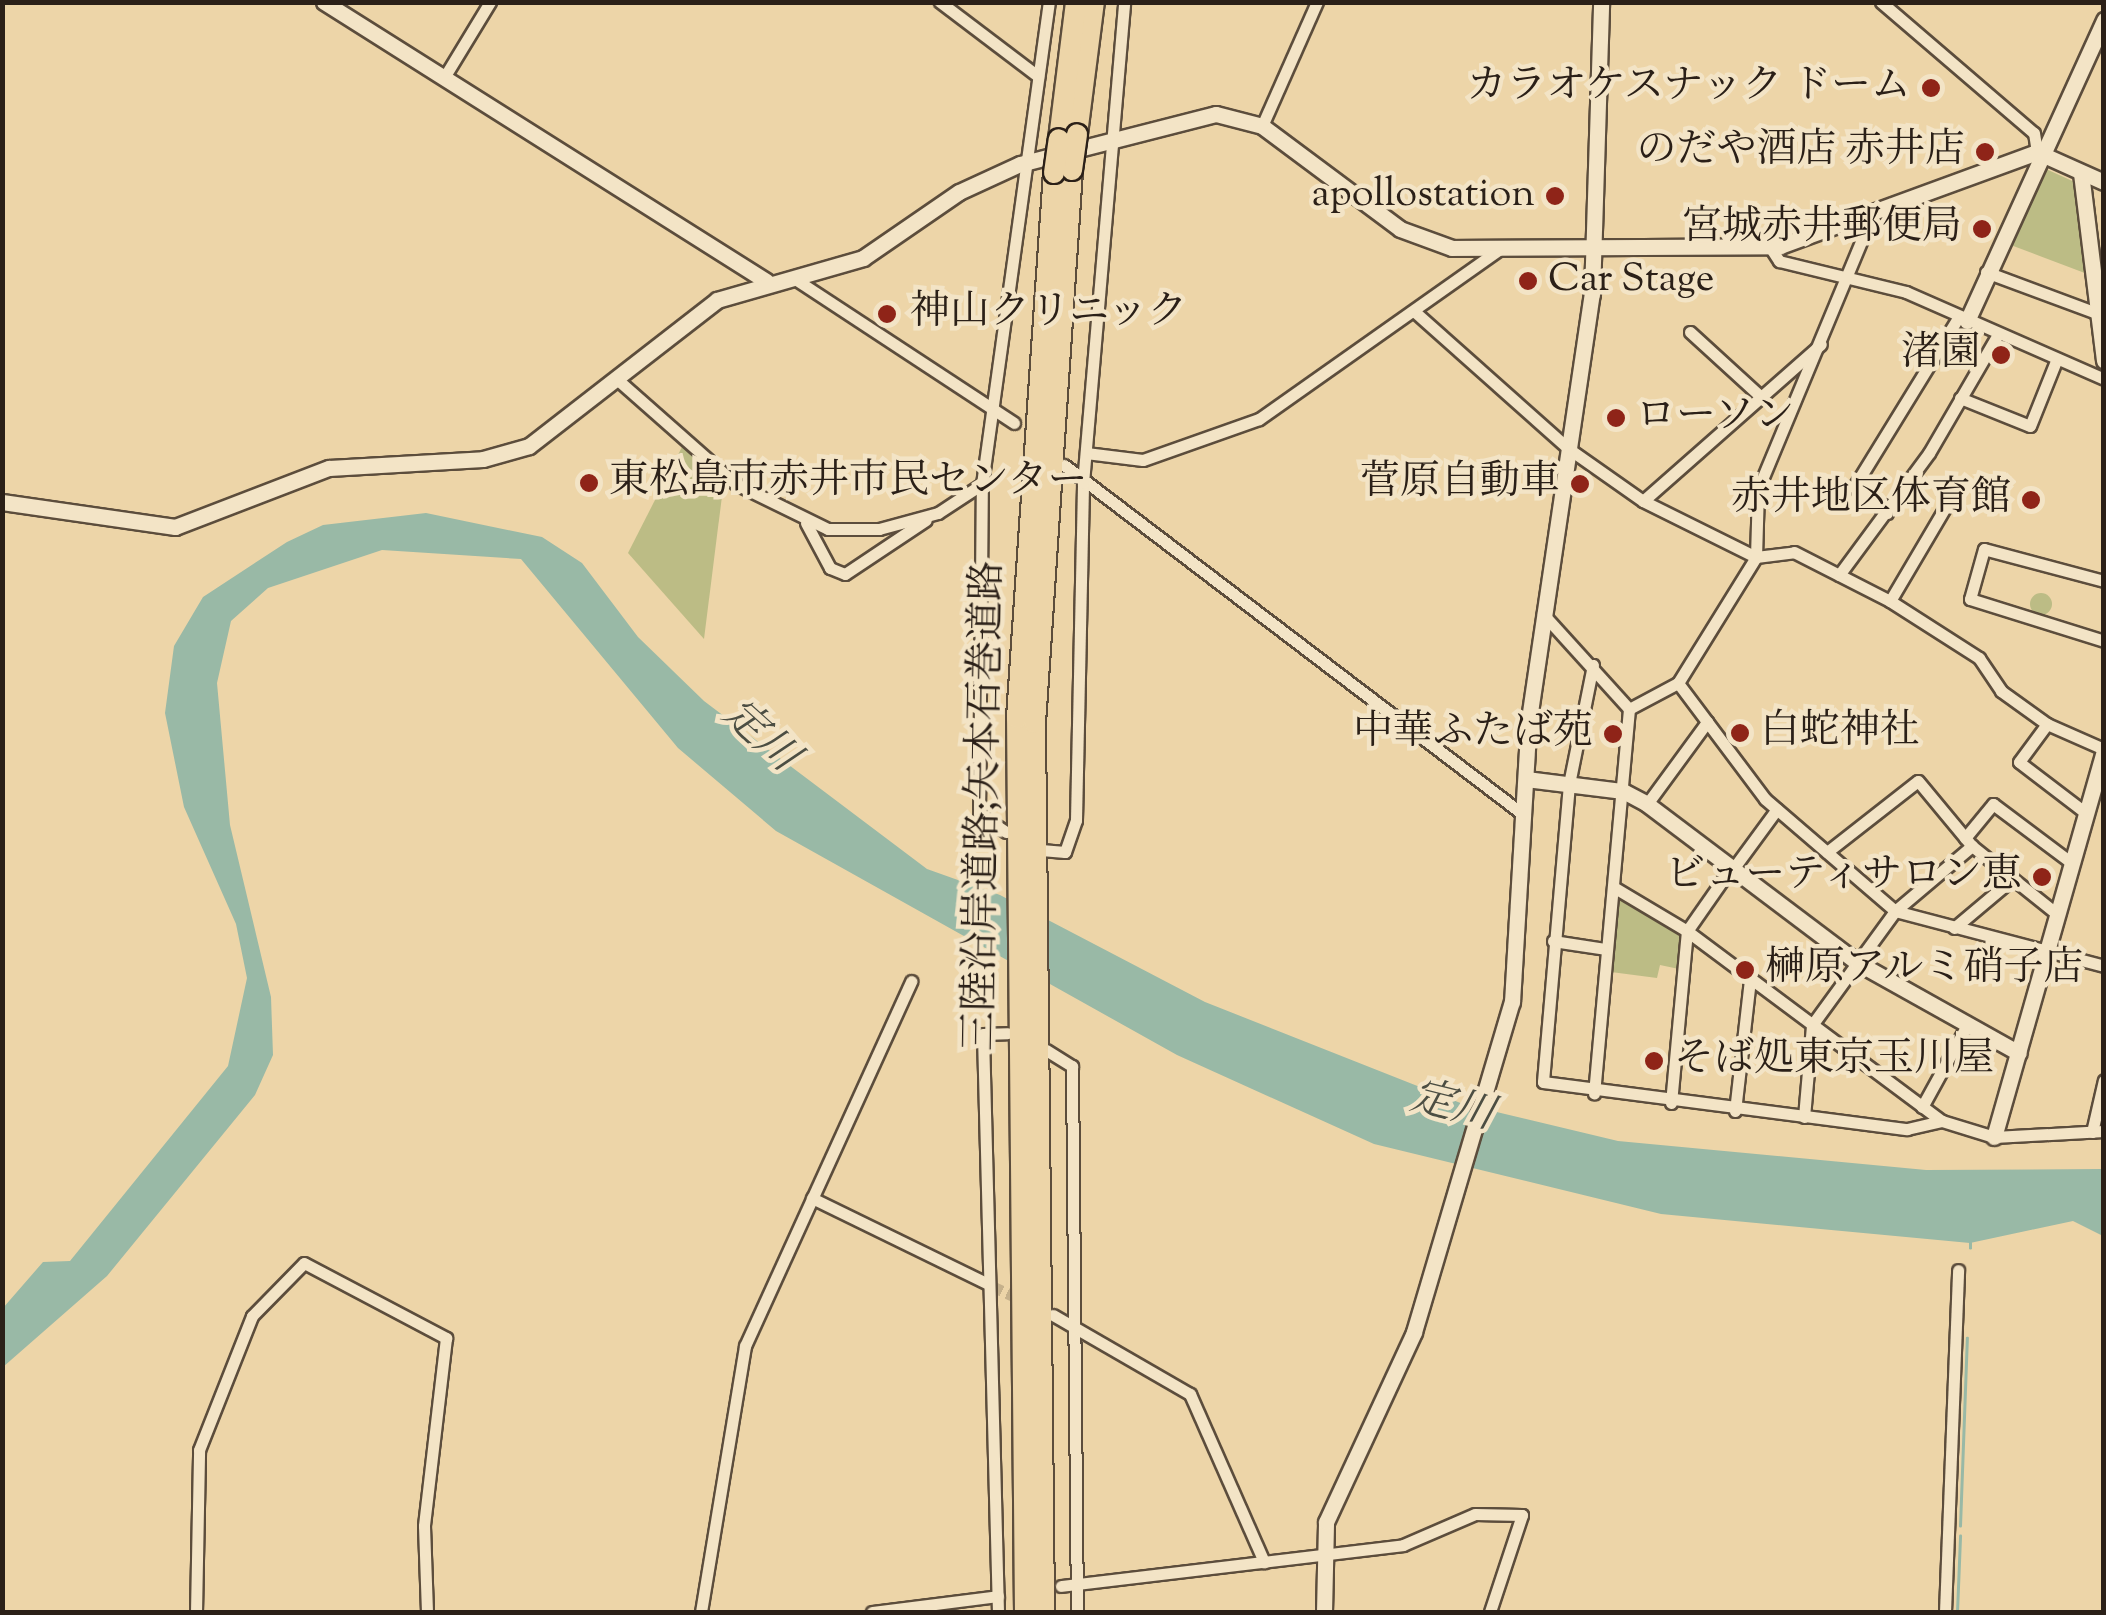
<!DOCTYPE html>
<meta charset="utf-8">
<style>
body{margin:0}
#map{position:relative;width:2106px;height:1615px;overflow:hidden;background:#edd5a8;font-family:"Sorts Mill Goudy","Noto Serif JP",serif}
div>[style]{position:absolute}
.green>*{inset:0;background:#bcbc85}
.round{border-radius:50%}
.water>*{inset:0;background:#99b9a6}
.stream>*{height:2.5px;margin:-1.25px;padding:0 1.25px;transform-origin:1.25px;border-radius:1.25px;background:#99b9a6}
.street-tunnel>*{height:11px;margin-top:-5.5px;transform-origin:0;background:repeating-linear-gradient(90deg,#c6b18b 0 11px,transparent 0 16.5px)}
.roads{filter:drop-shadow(2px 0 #5c4d3c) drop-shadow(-2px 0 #5c4d3c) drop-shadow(0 2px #5c4d3c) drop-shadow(0 -2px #5c4d3c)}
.street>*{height:11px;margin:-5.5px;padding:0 5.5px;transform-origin:5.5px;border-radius:5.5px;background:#f3e4c6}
.secondary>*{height:15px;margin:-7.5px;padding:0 7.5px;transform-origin:7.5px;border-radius:7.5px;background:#f3e4c6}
.highway>*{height:20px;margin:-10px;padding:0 10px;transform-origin:10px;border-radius:10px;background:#edd5a8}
.bridges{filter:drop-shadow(2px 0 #2b2018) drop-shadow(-2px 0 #2b2018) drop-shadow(0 2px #2b2018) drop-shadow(0 -2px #2b2018)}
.highway-bridge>*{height:20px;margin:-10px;padding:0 10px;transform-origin:10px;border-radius:10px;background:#edd5a8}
.dots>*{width:28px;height:28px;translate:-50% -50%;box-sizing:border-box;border:5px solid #f3e4c6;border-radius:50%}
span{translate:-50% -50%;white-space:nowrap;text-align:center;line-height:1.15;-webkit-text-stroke:9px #f3e4c6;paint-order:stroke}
.poi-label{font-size:40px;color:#2b2018}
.right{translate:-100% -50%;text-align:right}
.left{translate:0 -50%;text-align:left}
.street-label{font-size:40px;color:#2b2018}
.water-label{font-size:42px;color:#4c4e43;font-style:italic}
.frame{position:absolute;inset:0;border:5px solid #2b2018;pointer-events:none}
</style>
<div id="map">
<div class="green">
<div style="clip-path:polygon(2046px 169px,2079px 184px,2090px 275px,2008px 244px,2036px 172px)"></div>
<div style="clip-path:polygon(683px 445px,723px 488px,704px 639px,628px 553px)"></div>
<div class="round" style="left:2030px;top:593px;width:22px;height:22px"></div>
<div style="clip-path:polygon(1619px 892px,1682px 938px,1679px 969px,1660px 965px,1657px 978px,1611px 972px)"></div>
</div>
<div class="water">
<div style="clip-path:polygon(426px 513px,542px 537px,582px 563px,638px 637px,704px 701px,927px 869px,1000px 895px,1205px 1002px,1463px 1104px,1618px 1141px,1926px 1170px,2103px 1169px,2103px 1236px,2073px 1221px,1970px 1243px,1661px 1214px,1374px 1144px,1177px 1055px,776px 831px,678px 748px,521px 559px,382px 550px,268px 588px,231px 621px,217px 683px,230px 825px,271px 997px,273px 1055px,255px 1095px,107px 1276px,3px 1367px,3px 1308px,43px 1262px,70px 1261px,228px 1066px,247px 978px,236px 924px,184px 807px,165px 713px,174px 646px,203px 597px,287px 542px,323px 525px)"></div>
</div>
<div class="stream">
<div style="left:1970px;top:1248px;width:5px;rotate:-90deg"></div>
<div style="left:1960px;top:1526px;width:188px;rotate:-87.9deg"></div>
<div style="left:1957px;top:1612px;width:76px;rotate:-87.7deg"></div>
</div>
<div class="street-tunnel">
<div style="left:992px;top:1286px;width:38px;rotate:25deg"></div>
</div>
<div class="roads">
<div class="street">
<div style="left:940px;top:2px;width:123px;rotate:37.1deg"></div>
<div style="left:1881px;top:2px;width:201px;rotate:40.6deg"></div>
<div style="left:2034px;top:133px;width:19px;rotate:81deg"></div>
<div style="left:445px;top:76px;width:87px;rotate:-58.7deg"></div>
<div style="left:1262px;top:126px;width:136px;rotate:-66.1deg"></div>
<div style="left:1770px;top:247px;width:17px;rotate:57deg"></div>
<div style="left:1779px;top:261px;width:131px;rotate:13.7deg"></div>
<div style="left:1906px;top:292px;width:216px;rotate:23.7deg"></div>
<div style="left:1986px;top:272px;width:121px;rotate:20.4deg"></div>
<div style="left:795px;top:279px;width:262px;rotate:33.3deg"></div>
<div style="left:1415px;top:312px;width:206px;rotate:41.7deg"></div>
<div style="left:1569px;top:449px;width:90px;rotate:35.1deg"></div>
<div style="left:1643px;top:501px;width:126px;rotate:26.4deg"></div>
<div style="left:1756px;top:557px;width:38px;rotate:-7deg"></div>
<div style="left:1794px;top:552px;width:108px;rotate:27deg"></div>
<div style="left:1890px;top:601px;width:106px;rotate:32.6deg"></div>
<div style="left:1979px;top:658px;width:40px;rotate:56deg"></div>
<div style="left:2001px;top:691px;width:57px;rotate:35.7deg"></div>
<div style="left:2047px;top:724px;width:62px;rotate:23.7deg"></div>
<div style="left:1690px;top:332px;width:93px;rotate:42.4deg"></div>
<div style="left:619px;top:381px;width:156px;rotate:41.4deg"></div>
<div style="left:736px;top:484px;width:102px;rotate:26.1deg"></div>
<div style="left:828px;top:529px;width:51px"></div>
<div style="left:879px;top:529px;width:61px;rotate:-15.2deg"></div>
<div style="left:938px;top:513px;width:53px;rotate:-33.4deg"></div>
<div style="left:1960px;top:398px;width:75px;rotate:21.8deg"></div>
<div style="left:2030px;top:426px;width:70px;rotate:-68.2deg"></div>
<div style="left:1086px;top:453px;width:57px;rotate:7deg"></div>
<div style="left:1143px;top:460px;width:123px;rotate:-19.5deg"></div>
<div style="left:1259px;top:419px;width:295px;rotate:-35.2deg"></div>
<div style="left:1064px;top:465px;width:578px;rotate:37.27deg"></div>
<div style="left:1643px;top:501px;width:237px;rotate:-41.4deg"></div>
<div style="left:1887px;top:513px;width:42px;rotate:-141.8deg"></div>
<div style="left:1854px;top:487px;width:198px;rotate:-58.4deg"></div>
<div style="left:806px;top:523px;width:51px;rotate:61.9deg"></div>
<div style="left:830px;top:568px;width:16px;rotate:22deg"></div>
<div style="left:845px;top:574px;width:97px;rotate:-33.7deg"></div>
<div style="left:1839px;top:575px;width:152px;rotate:-53.6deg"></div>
<div style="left:1929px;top:453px;width:135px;rotate:-59.8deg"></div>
<div style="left:2104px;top:581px;width:124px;rotate:-165.1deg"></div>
<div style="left:1984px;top:549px;width:52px;rotate:105.6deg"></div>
<div style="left:1970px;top:599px;width:140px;rotate:17.4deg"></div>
<div style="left:1890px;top:601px;width:110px;rotate:-59.5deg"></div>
<div style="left:1543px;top:614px;width:128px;rotate:47.8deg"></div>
<div style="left:1629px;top:709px;width:386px;rotate:95.2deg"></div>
<div style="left:1593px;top:665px;width:121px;rotate:101.4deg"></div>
<div style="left:1569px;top:784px;width:299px;rotate:95deg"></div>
<div style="left:1543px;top:1082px;width:367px;rotate:7.4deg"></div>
<div style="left:1907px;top:1129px;width:36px;rotate:-13deg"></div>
<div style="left:1942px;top:1121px;width:54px;rotate:17.1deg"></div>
<div style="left:1994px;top:1137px;width:110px;rotate:-3.1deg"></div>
<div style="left:1678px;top:683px;width:145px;rotate:53.1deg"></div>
<div style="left:1765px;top:799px;width:172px;rotate:40.7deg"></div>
<div style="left:1895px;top:911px;width:216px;rotate:14.7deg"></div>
<div style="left:1629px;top:709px;width:55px;rotate:-28deg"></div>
<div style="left:1678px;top:683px;width:148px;rotate:-58.2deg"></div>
<div style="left:1756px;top:557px;width:68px;rotate:-88.3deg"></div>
<div style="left:1758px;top:489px;width:301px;rotate:-67.4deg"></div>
<div style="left:2047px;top:724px;width:47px;rotate:126.4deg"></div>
<div style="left:2019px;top:762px;width:86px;rotate:37.4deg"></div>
<div style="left:1647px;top:804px;width:102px;rotate:-53.8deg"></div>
<div style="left:1006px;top:832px;width:32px;rotate:-146deg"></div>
<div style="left:979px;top:814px;width:330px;rotate:-89.5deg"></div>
<div style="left:982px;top:484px;width:487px;rotate:-82.1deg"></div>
<div style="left:1965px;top:838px;width:44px;rotate:-50.5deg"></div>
<div style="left:1993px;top:804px;width:99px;rotate:36.8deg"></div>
<div style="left:1041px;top:850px;width:24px;rotate:5deg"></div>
<div style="left:1065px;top:852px;width:34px;rotate:-71deg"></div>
<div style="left:1076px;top:820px;width:337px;rotate:-88.8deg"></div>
<div style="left:1083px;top:483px;width:483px;rotate:-85.1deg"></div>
<div style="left:1827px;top:852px;width:115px;rotate:-38deg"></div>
<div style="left:1918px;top:781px;width:85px;rotate:50.3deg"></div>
<div style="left:1972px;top:846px;width:110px;rotate:38.7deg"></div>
<div style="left:1733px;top:869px;width:74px;rotate:-53.7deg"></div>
<div style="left:1615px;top:888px;width:84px;rotate:30.8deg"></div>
<div style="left:1687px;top:931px;width:318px;rotate:36.7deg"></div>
<div style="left:1954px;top:928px;width:75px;rotate:-40.1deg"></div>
<div style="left:1553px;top:941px;width:54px;rotate:8.6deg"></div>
<div style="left:1046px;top:1050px;width:31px;rotate:32deg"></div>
<div style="left:1072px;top:1066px;width:546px;rotate:89.48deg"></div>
<div style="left:1671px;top:1103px;width:173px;rotate:-84.7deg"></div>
<div style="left:1687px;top:931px;width:77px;rotate:-55.1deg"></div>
<div style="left:1922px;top:1107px;width:94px;rotate:-61.2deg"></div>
<div style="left:1735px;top:1111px;width:133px;rotate:-83.5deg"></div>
<div style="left:1804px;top:1117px;width:92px;rotate:-85deg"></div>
<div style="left:1812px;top:1025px;width:141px;rotate:-53.9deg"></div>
<div style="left:1895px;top:911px;width:101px;rotate:-40.2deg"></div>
<div style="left:2092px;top:1132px;width:53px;rotate:-77deg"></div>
<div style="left:812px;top:1198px;width:196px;rotate:26deg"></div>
<div style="left:1053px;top:1315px;width:158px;rotate:30deg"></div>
<div style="left:1190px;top:1394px;width:184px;rotate:66.2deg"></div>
<div style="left:1061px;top:1586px;width:344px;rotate:-6.8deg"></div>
<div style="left:1403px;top:1545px;width:78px;rotate:-23.3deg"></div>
<div style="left:1475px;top:1514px;width:47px;rotate:1.2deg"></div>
<div style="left:1522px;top:1515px;width:102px;rotate:108.3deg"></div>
<div style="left:196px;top:1612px;width:162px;rotate:-88.9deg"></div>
<div style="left:199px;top:1450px;width:144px;rotate:-68.4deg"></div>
<div style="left:252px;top:1316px;width:74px;rotate:-45.5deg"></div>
<div style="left:304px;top:1263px;width:161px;rotate:27.8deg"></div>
<div style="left:446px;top:1338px;width:189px;rotate:96.7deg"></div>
<div style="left:424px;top:1526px;width:86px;rotate:88deg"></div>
<div style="left:701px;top:1612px;width:270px;rotate:-80.6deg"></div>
<div style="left:745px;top:1346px;width:401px;rotate:-65.5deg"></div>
<div style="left:872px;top:1612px;width:127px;rotate:-7.2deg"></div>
<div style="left:998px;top:1612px;width:578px;rotate:-91.49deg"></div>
<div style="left:983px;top:1034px;width:24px;rotate:-2deg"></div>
<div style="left:1945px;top:1612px;width:342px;rotate:-87.8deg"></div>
</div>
<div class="secondary">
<div style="left:324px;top:2px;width:523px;rotate:32.26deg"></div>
<div style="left:2081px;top:173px;width:189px;rotate:83deg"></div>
<div style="left:1967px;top:321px;width:331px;rotate:-65.5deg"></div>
<div style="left:2px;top:502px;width:175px;rotate:8.2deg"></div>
<div style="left:175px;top:527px;width:165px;rotate:-21deg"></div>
<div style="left:329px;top:468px;width:154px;rotate:-3.3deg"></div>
<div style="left:483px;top:459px;width:48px;rotate:-15.8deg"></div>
<div style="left:529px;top:446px;width:238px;rotate:-37.8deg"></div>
<div style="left:717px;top:300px;width:152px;rotate:-16deg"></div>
<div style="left:863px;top:258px;width:116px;rotate:-34.5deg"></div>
<div style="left:959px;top:192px;width:67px;rotate:-24.7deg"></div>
<div style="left:1020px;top:164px;width:202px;rotate:-14.3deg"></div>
<div style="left:1216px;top:114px;width:48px;rotate:14.6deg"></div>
<div style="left:1262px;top:126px;width:172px;rotate:36.7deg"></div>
<div style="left:1400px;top:229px;width:55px;rotate:20.1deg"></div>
<div style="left:1452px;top:248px;width:328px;rotate:-0.3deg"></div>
<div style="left:1780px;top:246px;width:274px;rotate:-20.1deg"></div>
<div style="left:2037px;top:152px;width:73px;rotate:24.1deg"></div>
<div style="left:1526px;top:779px;width:98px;rotate:7.1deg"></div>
<div style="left:1623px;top:791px;width:27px;rotate:28deg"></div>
<div style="left:1647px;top:804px;width:264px;rotate:37deg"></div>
<div style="left:1858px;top:963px;width:184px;rotate:29.2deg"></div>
<div style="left:1994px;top:1137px;width:400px;rotate:-74.1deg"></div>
<div style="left:1324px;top:1612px;width:90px;rotate:-88.7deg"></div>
<div style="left:1326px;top:1522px;width:209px;rotate:-65.1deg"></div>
<div style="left:1414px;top:1332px;width:344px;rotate:-73.5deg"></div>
<div style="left:1512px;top:1002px;width:284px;rotate:-86.6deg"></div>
<div style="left:1529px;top:719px;width:430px;rotate:-81.6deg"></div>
<div style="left:1592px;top:294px;width:292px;rotate:-88.2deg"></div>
</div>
<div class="highway">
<div style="left:1077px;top:134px;width:133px;rotate:-82.7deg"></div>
<div style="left:1059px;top:139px;width:138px;rotate:-82.9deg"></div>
<div style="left:1025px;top:1612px;width:894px;rotate:-90.51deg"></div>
<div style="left:1017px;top:718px;width:546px;rotate:-86.12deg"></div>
<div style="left:1044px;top:1612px;width:889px;rotate:-90.58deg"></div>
<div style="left:1035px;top:723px;width:554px;rotate:-86.17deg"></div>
</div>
</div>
<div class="bridges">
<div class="highway-bridge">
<div style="left:1072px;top:170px;width:36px;rotate:-82deg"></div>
<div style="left:1054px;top:173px;width:34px;rotate:-82deg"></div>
</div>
</div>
<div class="dots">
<div style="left:1931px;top:88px;background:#8f2418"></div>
<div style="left:1985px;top:152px;background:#8f2418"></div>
<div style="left:1555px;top:196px;background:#8f2418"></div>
<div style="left:1982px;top:229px;background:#8f2418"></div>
<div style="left:1528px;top:281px;background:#8f2418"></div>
<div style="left:887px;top:314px;background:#8f2418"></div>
<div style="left:2001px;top:355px;background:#8f2418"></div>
<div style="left:1616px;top:418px;background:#8f2418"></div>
<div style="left:589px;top:483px;background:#8f2418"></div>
<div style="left:1580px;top:484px;background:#8f2418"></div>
<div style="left:2031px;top:500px;background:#8f2418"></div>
<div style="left:1740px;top:733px;background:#8f2418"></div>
<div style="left:1613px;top:734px;background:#8f2418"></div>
<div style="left:2042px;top:877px;background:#8f2418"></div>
<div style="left:1745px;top:970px;background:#8f2418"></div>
<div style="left:1654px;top:1061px;background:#8f2418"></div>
</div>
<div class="poi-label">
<span class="right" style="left:1911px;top:88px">カラオケスナック ドーム</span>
<span class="right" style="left:1965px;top:152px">のだや酒店 赤井店</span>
<span class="right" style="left:1535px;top:196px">apollostation</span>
<span class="right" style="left:1962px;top:229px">宮城赤井郵便局</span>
<span class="left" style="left:1548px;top:281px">Car Stage</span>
<span class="left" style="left:910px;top:314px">神山クリニック</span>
<span class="right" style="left:1981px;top:355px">渚園</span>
<span class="left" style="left:1636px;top:418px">ローソン</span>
<span class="left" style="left:609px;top:483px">東松島市赤井市民センター</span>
<span class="right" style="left:1560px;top:484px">菅原自動車</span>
<span class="right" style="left:2011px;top:500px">赤井地区体育館</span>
<span class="left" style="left:1760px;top:733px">白蛇神社</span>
<span class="right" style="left:1593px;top:734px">中華ふたば苑</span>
<span class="right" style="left:2022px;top:877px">ビューティサロン恵</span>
<span class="left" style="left:1765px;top:970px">榊原アルミ硝子店</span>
<span class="left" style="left:1674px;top:1061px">そば処東京玉川屋</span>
</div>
<div class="street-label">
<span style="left:986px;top:806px;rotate:-89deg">三陸沿岸道路;矢本石巻道路</span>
</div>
<div class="water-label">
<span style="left:759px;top:737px;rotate:42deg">定川</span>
<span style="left:1452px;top:1108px;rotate:14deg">定川</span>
</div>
<div class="frame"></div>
</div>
